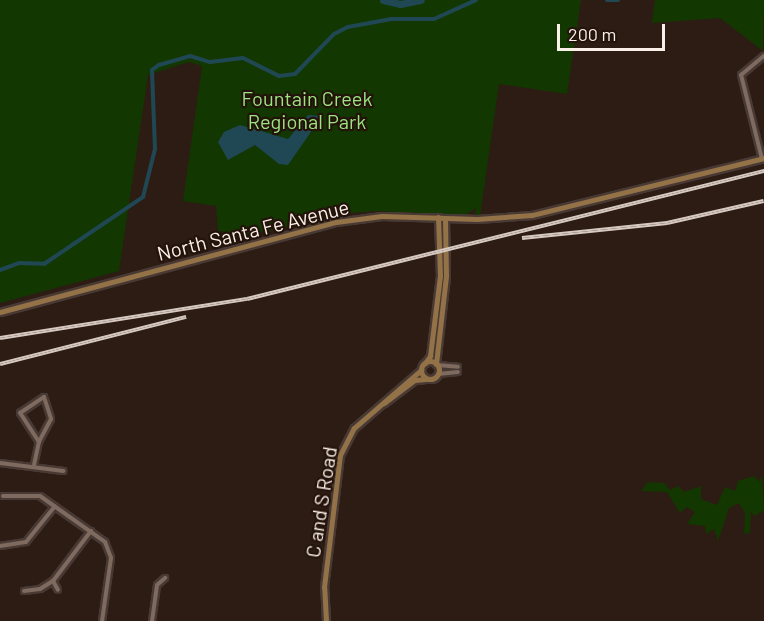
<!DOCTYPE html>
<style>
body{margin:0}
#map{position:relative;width:764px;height:621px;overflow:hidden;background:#2d1c13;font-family:Barlow,sans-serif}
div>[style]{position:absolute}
.green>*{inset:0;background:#123700}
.water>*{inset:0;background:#204854}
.canal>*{height:4px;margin:-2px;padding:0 2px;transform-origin:2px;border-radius:2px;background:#204854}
.river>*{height:7px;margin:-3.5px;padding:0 3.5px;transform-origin:3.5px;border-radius:3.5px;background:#204854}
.roads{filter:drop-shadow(2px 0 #483934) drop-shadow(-2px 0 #483934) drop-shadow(0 2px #483934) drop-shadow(0 -2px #483934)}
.minor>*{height:4px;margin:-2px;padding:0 2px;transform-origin:2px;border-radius:2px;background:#7e6a5e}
.secondary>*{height:5px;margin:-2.5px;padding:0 2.5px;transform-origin:2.5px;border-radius:2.5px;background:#927246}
.secondary>.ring{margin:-2.5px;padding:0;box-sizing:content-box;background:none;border:5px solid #927246;border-radius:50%}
.rail>*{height:4px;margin-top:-2px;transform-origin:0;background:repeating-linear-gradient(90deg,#23130a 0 4.5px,#d6c9c2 0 9px);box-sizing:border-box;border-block:2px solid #d6c9c2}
span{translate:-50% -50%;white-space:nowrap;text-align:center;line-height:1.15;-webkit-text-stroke:4.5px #23130a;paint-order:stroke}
.park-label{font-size:20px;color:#9be580}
.street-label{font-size:20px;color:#fbefe9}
.scale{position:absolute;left:557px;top:24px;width:108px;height:27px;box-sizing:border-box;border:3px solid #fbefe9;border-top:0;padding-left:8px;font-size:18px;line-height:21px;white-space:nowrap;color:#fbefe9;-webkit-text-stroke:4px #23130a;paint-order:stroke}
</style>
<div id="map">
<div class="green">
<div style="clip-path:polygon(0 0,635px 0,581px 0,567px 94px,499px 84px,480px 216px,475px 217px,476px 208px,465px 215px,376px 211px,341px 214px,251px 235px,218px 231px,216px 206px,183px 201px,202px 66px,189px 62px,148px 75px,119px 271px,0 303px)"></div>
<div style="clip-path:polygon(655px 0,764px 0,763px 51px,720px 18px,652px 23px)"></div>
<div style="clip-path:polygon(762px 475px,764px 510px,755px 516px,751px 512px,750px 533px,744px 534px,745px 513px,739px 503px,729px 508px,718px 541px,714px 529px,706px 534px,705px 526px,687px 524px,695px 512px,687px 507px,680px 513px,667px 492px,641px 491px,648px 482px,664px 483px,670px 490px,678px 486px,684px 492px,701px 486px,701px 499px,717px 505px,725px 487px,735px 491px,738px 481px,754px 476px,759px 482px)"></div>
</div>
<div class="water">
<div style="clip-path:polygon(308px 115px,322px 116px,288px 165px,279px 164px,255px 145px,228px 160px,218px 142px,224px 132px,240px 125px,288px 139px)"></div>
</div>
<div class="canal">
<div style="left:607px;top:0;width:11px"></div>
<div style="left:72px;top:245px;width:86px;rotate:-34.1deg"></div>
<div style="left:143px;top:197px;width:49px;rotate:-76deg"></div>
<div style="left:155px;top:149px;width:79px;rotate:-92.2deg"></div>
<div style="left:152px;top:70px;width:9px;rotate:-36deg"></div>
<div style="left:159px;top:65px;width:32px;rotate:-16deg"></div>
<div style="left:190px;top:56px;width:21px;rotate:17deg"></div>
<div style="left:210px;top:62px;width:33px;rotate:-7deg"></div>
<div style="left:243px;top:58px;width:40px;rotate:26.6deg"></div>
<div style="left:279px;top:76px;width:16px;rotate:-7deg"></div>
<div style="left:295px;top:74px;width:56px;rotate:-45.7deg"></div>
<div style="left:334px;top:34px;width:16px;rotate:-27deg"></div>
<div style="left:348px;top:27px;width:44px;rotate:-10.5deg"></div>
<div style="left:391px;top:19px;width:43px"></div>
<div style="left:434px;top:19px;width:46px;rotate:-24.3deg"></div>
<div style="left:0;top:270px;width:20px;rotate:-20deg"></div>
<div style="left:19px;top:263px;width:25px;rotate:2deg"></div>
<div style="left:44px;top:264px;width:32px;rotate:-34deg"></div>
</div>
<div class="river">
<div style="left:383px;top:0;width:17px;rotate:13deg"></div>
<div style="left:400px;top:4px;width:21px;rotate:-11deg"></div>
</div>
<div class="roads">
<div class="minor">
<div style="left:762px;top:159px;width:87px;rotate:-104deg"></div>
<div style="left:741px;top:75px;width:30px;rotate:-40deg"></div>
<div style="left:437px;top:365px;width:21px;rotate:5deg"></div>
<div style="left:438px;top:374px;width:20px;rotate:-6deg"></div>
<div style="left:0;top:463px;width:64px;rotate:7.1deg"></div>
<div style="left:34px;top:465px;width:24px;rotate:-78deg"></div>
<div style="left:39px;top:442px;width:35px;rotate:-123deg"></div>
<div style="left:20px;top:413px;width:29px;rotate:-34deg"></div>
<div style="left:44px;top:397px;width:23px;rotate:72deg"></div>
<div style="left:51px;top:419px;width:26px;rotate:118deg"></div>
<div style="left:3px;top:496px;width:37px"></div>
<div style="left:40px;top:496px;width:80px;rotate:35.3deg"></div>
<div style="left:105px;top:542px;width:17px;rotate:69deg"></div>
<div style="left:111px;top:558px;width:64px;rotate:98.1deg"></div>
<div style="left:0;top:546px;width:26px;rotate:-9deg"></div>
<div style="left:26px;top:542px;width:46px;rotate:-51.1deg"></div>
<div style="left:53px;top:581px;width:10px;rotate:61deg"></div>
<div style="left:24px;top:591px;width:16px;rotate:-7deg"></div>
<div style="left:40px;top:589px;width:15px;rotate:-32deg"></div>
<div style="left:53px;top:581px;width:63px;rotate:-52.8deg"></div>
<div style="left:152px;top:621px;width:36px;rotate:-82deg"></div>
<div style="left:157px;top:585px;width:11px;rotate:-41deg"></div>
</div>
<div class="secondary">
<div style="left:0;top:312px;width:348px;rotate:-15deg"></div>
<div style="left:336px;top:222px;width:46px;rotate:-7.4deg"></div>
<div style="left:382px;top:216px;width:95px;rotate:1.8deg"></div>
<div style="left:477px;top:219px;width:55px;rotate:-4.2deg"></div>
<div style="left:532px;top:215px;width:239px;rotate:-13.8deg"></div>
<div class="ring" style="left:421px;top:361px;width:13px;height:13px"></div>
<div style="left:425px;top:363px;width:9px;rotate:-54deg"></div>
<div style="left:430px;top:356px;width:81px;rotate:-82.9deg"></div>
<div style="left:440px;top:276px;width:59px;rotate:-91.9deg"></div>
<div style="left:436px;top:364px;width:89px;rotate:-83.5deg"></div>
<div style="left:446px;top:276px;width:58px;rotate:-91deg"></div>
<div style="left:384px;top:403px;width:39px;rotate:-37deg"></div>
<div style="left:415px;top:380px;width:11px;rotate:-5deg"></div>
<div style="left:326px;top:621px;width:34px;rotate:-93deg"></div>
<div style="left:324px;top:587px;width:133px;rotate:-83.1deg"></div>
<div style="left:340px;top:455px;width:30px;rotate:-63deg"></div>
<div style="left:354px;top:428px;width:89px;rotate:-40.9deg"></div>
</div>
</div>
<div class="rail">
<div style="left:522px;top:238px;width:146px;rotate:-5.9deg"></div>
<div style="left:667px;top:223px;width:99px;rotate:-12.8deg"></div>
<div style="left:0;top:338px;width:250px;rotate:-9deg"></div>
<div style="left:247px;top:299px;width:533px;rotate:-13.91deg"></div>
<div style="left:0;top:364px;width:192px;rotate:-14.2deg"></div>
</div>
<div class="park-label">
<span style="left:307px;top:110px">Fountain Creek<br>Regional Park</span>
</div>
<div class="street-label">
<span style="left:253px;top:230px;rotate:-14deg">North Santa Fe Avenue</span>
<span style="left:321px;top:502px;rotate:-81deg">C and S Road</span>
</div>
<div class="scale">200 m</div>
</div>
